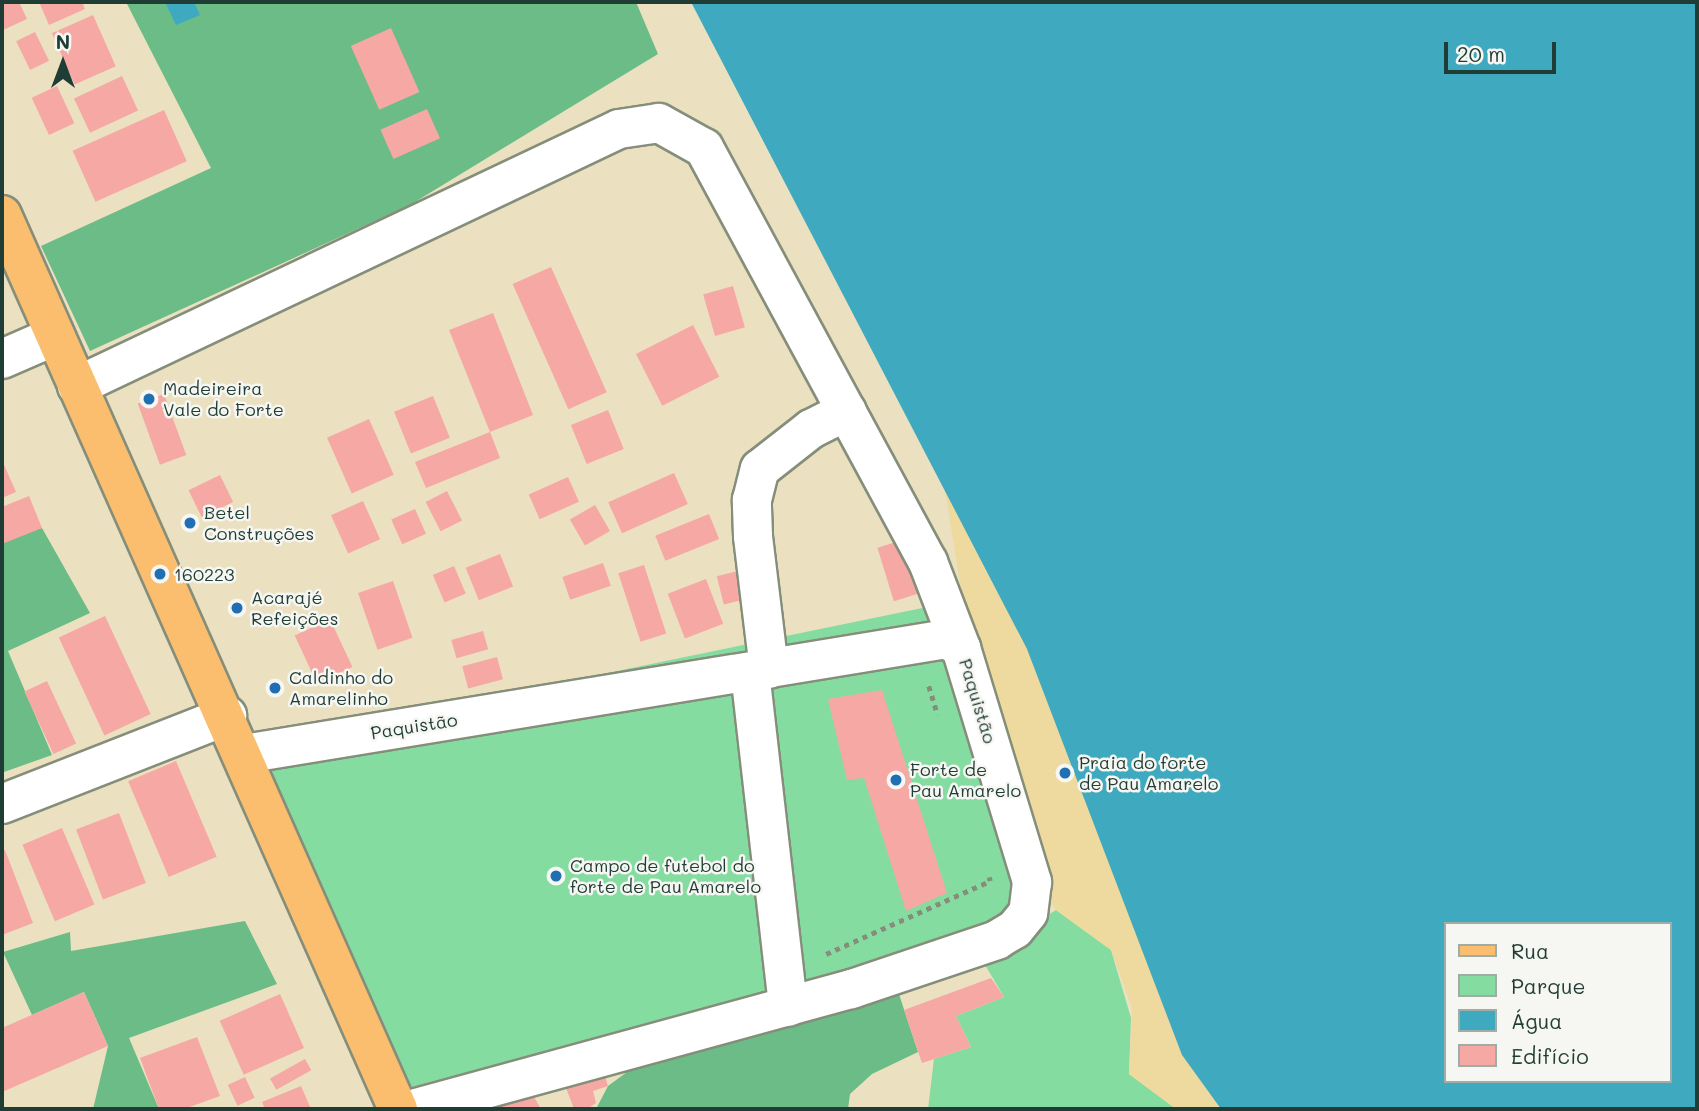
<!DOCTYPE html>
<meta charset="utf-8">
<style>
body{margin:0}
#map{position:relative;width:1699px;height:1111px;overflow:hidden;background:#ebe0bf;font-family:Mali,sans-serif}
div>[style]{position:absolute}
.green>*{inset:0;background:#84dca1}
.forest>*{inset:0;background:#6bbc87}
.sand>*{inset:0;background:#eeda9e}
.water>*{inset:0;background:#3faabf}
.building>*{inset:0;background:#f6a8a5;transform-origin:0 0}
.path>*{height:4.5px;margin-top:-2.25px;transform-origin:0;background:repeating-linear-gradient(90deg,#858e7a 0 5px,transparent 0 10px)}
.roads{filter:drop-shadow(2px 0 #858e7a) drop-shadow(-2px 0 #858e7a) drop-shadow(0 2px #858e7a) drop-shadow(0 -2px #858e7a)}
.minor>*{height:38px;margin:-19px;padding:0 19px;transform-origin:19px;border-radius:19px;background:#fff}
.major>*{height:38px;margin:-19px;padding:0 19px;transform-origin:19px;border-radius:19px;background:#fabe6e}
.dots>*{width:19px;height:19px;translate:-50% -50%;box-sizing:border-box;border:4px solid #f6f6f2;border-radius:50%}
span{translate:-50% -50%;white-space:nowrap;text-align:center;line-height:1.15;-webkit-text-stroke:5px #f6f6f2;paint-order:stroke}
.poi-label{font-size:18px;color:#1f3d34}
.left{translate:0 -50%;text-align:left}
.street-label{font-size:18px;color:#1f3d34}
.frame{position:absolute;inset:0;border:4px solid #1f3d34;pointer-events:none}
.legend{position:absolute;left:1444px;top:922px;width:228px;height:161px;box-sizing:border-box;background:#f6f6f2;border:2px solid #a0aca6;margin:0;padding:9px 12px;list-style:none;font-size:21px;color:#1f3d34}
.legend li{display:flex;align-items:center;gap:14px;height:35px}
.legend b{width:35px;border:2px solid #a0aca6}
.north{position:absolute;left:28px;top:28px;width:70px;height:70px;-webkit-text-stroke:5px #f6f6f2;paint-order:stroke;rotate:0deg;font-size:19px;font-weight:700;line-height:28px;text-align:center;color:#1f3d34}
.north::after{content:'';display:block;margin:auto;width:24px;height:32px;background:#1f3d34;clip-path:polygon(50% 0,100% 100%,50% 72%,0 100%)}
.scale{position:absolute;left:1444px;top:42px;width:112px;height:32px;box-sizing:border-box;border:4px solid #1f3d34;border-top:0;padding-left:9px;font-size:21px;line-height:24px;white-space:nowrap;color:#1f3d34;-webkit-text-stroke:5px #f6f6f2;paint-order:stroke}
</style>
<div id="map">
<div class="green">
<div style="clip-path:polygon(932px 606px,1035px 908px,873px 973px,404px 1090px,259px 745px)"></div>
<div style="clip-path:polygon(1056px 910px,1111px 950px,1131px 1018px,1129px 1074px,1176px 1109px,928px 1109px,934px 1059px,971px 1047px,956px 1016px,1004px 997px,981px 958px)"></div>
</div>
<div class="forest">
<div style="clip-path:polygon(126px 2px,636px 2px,658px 54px,410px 205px,90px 351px,41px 246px,211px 168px)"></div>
<div style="clip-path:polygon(42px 528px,90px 613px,8px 651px,52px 755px,4px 772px,2px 540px)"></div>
<div style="clip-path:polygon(245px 921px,277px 984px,129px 1038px,159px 1109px,93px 1109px,108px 1046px,84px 992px,32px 1015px,3px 952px,70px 932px,71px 951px)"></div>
<div style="clip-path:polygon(895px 982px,918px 1052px,872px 1074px,850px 1094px,848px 1109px,596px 1109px,608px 1086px,650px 1055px)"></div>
</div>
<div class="sand">
<div style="clip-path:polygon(945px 490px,1031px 573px,1241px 1109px,1176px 1109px,1129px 1074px,1132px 1008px,1111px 950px,1056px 910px,1044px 893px,971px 652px)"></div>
</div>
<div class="water">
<div style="clip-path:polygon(165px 2px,194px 2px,200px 15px,176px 25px)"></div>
<div style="clip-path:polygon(evenodd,691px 2px,1697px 2px,1697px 1109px,1221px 1109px,1182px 1055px,1027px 649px,691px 2px,1445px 924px,1669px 924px,1669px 1081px,1445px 1081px,1445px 924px)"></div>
</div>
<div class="building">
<div style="clip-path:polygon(2px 2px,19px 2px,27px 19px,3px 30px)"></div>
<div style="clip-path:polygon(39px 2px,82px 2px,85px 9px,49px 25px)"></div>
<div style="left:93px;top:15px;width:56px;height:45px;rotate:66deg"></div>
<div style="left:391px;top:28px;width:70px;height:44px;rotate:66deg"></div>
<div style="left:35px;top:32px;width:32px;height:21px;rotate:64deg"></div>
<div style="left:122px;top:76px;width:38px;height:53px;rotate:65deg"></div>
<div style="left:57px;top:86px;width:41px;height:28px;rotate:65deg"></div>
<div style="left:427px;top:109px;width:32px;height:51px;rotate:66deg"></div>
<div style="left:164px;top:110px;width:56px;height:100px;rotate:66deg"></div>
<div style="left:551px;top:267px;width:137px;height:42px;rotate:66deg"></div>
<div style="left:733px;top:286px;width:43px;height:31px;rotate:74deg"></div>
<div style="clip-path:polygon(493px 313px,533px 415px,490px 432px,500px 458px,426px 488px,415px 462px,490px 432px,449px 330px)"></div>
<div style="left:693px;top:325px;width:58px;height:64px;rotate:63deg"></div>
<div style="left:164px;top:394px;width:65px;height:28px;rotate:70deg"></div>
<div style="left:433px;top:396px;width:45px;height:42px;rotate:68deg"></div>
<div style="left:608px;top:410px;width:42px;height:40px;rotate:68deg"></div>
<div style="left:369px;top:419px;width:61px;height:46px;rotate:66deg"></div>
<div style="clip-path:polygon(2px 460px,16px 492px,2px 498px)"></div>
<div style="left:674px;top:473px;width:34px;height:72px;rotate:66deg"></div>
<div style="left:220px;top:475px;width:30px;height:35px;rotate:64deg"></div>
<div style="left:568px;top:477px;width:27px;height:43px;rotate:66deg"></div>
<div style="left:447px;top:491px;width:33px;height:24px;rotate:63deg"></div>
<div style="clip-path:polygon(29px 496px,42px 528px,2px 544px,2px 507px)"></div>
<div style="left:363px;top:501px;width:42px;height:35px;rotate:66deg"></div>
<div style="left:595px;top:505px;width:30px;height:29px;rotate:60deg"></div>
<div style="left:415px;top:509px;width:27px;height:26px;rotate:66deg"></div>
<div style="left:709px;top:514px;width:27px;height:58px;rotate:68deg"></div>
<div style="left:909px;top:538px;width:56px;height:33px;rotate:73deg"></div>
<div style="left:500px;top:554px;width:35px;height:37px;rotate:68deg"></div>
<div style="left:603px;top:563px;width:24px;height:43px;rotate:71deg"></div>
<div style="left:644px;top:565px;width:72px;height:27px;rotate:72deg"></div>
<div style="left:454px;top:566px;width:30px;height:23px;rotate:67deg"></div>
<div style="left:742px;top:570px;width:29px;height:26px;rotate:76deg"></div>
<div style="left:706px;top:579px;width:48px;height:41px;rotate:69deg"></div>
<div style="left:393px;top:581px;width:60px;height:37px;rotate:71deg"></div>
<div style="left:105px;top:616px;width:108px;height:51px;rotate:65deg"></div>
<div style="left:330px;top:619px;width:53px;height:39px;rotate:65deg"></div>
<div style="left:483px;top:631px;width:19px;height:33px;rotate:74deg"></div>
<div style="left:497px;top:657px;width:23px;height:36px;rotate:75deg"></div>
<div style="left:47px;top:681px;width:69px;height:25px;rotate:65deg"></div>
<div style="clip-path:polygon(882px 690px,947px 893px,906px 911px,864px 778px,847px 780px,828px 699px)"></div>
<div style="left:176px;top:761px;width:104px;height:52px;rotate:67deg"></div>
<div style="left:119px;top:813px;width:75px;height:46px;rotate:69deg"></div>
<div style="left:62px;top:828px;width:83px;height:43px;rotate:67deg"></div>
<div style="clip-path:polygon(5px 850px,33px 923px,2px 935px,2px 851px)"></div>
<div style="clip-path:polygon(991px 978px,1004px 997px,956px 1016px,971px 1047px,922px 1063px,904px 1010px)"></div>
<div style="clip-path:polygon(84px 992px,108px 1046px,2px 1092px,2px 1028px)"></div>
<div style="left:280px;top:994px;width:59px;height:66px;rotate:66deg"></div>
<div style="clip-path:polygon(197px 1037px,220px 1096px,184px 1109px,159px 1109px,140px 1058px)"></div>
<div style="left:305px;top:1059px;width:13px;height:40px;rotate:61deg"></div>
<div style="clip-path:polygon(602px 1066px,608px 1086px,593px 1091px,596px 1103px,587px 1109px,574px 1109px,563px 1080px)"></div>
<div style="left:245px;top:1077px;width:23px;height:19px;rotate:65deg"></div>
<div style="clip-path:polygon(301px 1086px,311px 1109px,265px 1109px,262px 1102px)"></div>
<div style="clip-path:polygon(530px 1090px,541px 1109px,487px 1109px)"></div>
</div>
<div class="path">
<div style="left:929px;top:686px;width:30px;rotate:73deg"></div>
<div style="left:826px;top:954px;width:180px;rotate:-24deg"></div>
<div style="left:990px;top:881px;width:4px;rotate:-104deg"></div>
</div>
<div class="roads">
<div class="minor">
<div style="left:2px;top:359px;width:58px;rotate:-23.5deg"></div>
<div style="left:77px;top:386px;width:600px;rotate:-25.37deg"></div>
<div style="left:619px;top:129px;width:40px;rotate:-8.5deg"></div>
<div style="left:659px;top:123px;width:51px;rotate:29.1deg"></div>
<div style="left:704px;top:148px;width:471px;rotate:61.6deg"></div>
<div style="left:928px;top:562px;width:92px;rotate:69deg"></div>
<div style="left:769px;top:669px;width:134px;rotate:-96.9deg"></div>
<div style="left:753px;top:536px;width:36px;rotate:-92deg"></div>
<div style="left:752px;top:500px;width:32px;rotate:-76deg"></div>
<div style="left:760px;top:469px;width:65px;rotate:-38.1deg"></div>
<div style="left:811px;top:429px;width:40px;rotate:-26.6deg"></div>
<div style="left:750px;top:672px;width:337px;rotate:83.5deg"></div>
<div style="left:244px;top:754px;width:712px;rotate:-9.29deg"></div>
<div style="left:947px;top:639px;width:17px;rotate:33deg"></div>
<div style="left:961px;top:648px;width:245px;rotate:73.1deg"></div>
<div style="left:1032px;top:882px;width:31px;rotate:97deg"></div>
<div style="left:1028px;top:913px;width:21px;rotate:129deg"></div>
<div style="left:1015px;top:929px;width:21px;rotate:149deg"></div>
<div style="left:997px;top:940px;width:154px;rotate:161.4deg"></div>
<div style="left:851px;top:989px;width:454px;rotate:164.7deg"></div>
<div style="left:2px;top:804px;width:242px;rotate:-21.4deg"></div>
</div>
<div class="major">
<div style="left:2px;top:215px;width:978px;rotate:66.11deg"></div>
</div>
</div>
<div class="dots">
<div style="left:149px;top:399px;background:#1f6fb2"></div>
<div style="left:190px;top:523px;background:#1f6fb2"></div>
<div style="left:160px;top:574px;background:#1f6fb2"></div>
<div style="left:237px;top:608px;background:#1f6fb2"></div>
<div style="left:275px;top:688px;background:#1f6fb2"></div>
<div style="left:1065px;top:773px;background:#1f6fb2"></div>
<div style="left:896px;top:780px;background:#1f6fb2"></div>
<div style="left:556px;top:876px;background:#1f6fb2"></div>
</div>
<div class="poi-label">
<span class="left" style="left:163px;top:399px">Madeireira<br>Vale do Forte</span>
<span class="left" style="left:204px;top:523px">Betel<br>Construções</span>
<span class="left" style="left:174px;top:574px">160223</span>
<span class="left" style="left:251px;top:608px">Acarajé<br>Refeições</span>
<span class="left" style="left:289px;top:688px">Caldinho do<br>Amarelinho</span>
<span class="left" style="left:1079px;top:773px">Praia do forte<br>de Pau Amarelo</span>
<span class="left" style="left:910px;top:780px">Forte de<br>Pau Amarelo</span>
<span class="left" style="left:570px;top:876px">Campo de futebol do<br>forte de Pau Amarelo</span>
</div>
<div class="street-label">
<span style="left:978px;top:701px;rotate:73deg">Paquistão</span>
<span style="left:414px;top:726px;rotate:-9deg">Paquistão</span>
</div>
<div class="frame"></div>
<ul class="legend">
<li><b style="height:9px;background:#fabe6e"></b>Rua</li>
<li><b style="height:19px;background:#84dca1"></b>Parque</li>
<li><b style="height:19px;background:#3faabf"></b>Água</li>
<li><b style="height:19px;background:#f6a8a5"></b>Edifício</li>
</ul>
<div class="north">N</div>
<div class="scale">20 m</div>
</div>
